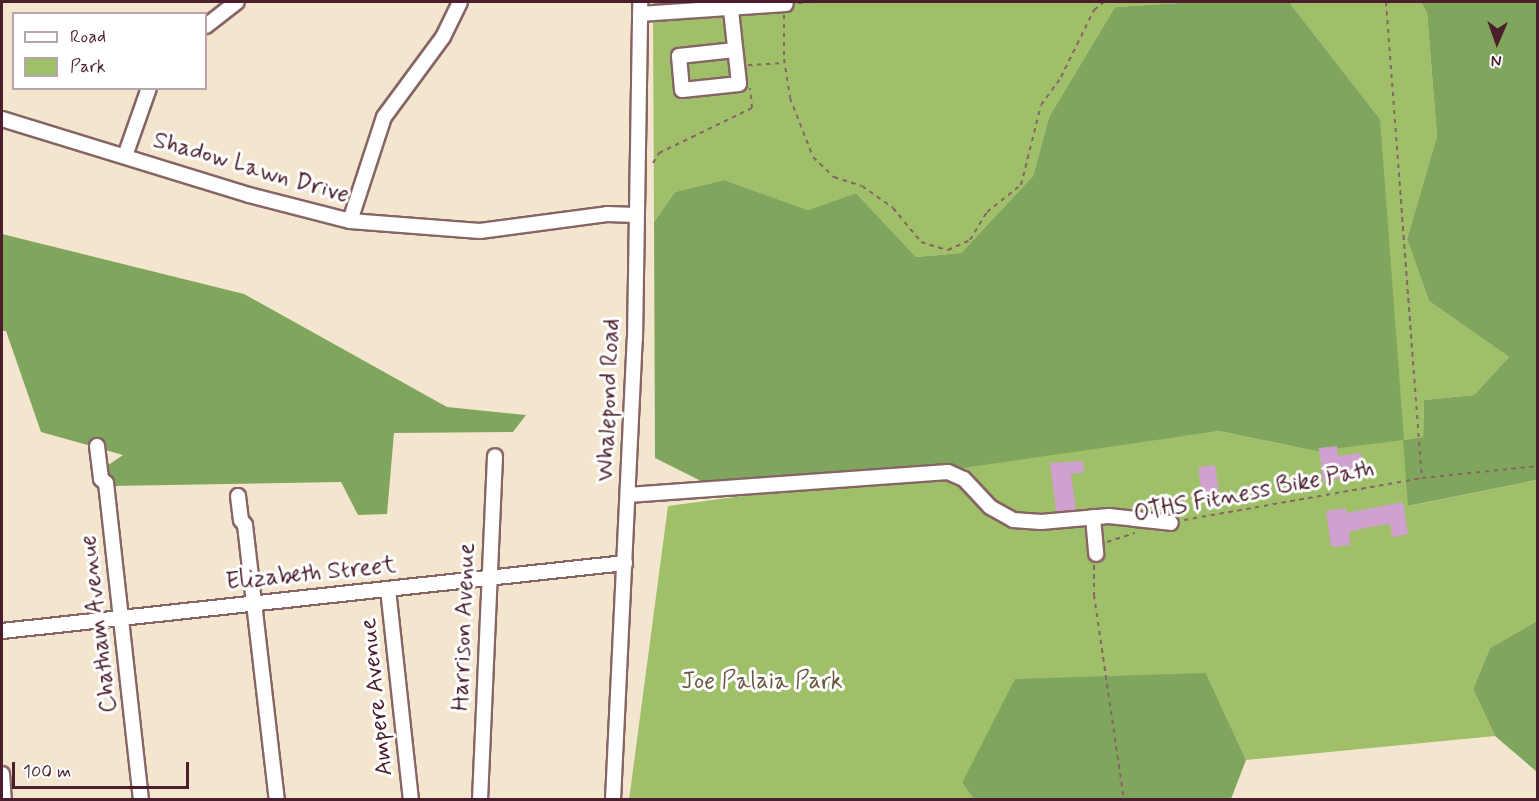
<!DOCTYPE html>
<style>
body{margin:0}
#map{position:relative;width:1539px;height:801px;overflow:hidden;background:#f4e6ce;font-family:Mynerve,sans-serif}
div>[style]{position:absolute}
.green>*{inset:0;background:#9fbf68}
.forest>*{inset:0;background:#7fa65c}
.building>*{inset:0;background:#d0a1cf;transform-origin:0 0}
.path>*{height:2px;margin-top:-1px;transform-origin:0;background:repeating-linear-gradient(90deg,#866564 0 4.5px,transparent 0 9px)}
.roads{filter:drop-shadow(2px 0 #866564) drop-shadow(-2px 0 #866564) drop-shadow(0 2px #866564) drop-shadow(0 -2px #866564)}
.minor>*{height:14px;margin:-7px;padding:0 7px;transform-origin:7px;border-radius:7px;background:#fff}
span{translate:-50% -50%;white-space:nowrap;text-align:center;line-height:1.15;-webkit-text-stroke:6px #fff;paint-order:stroke}
.street-label{font-size:24px;color:#4a1f2b}
.park-label{font-size:24px;color:#685740}
.frame{position:absolute;inset:0;border:3px solid #4a1f2b;pointer-events:none}
.legend{position:absolute;left:12px;top:12px;width:195px;height:78px;box-sizing:border-box;background:#fff;border:2px solid #b7a5aa;margin:0;padding:8px 10px;list-style:none;font-size:18px;color:#4a1f2b}
.legend li{display:flex;align-items:center;gap:12px;height:30px}
.legend b{width:30px;border:2px solid #b7a5aa}
.north{position:absolute;left:1467px;top:12px;width:60px;height:60px;-webkit-text-stroke:4px #fff;paint-order:stroke;rotate:182deg;font-size:16px;font-weight:700;line-height:24px;text-align:center;color:#4a1f2b}
.north::after{content:'';display:block;margin:auto;width:21px;height:27px;background:#4a1f2b;clip-path:polygon(50% 0,100% 100%,50% 72%,0 100%)}
.scale{position:absolute;left:12px;top:762px;width:177px;height:27px;box-sizing:border-box;border:3px solid #4a1f2b;border-top:0;padding-left:8px;font-size:18px;line-height:21px;white-space:nowrap;color:#4a1f2b;-webkit-text-stroke:4px #fff;paint-order:stroke}
</style>
<div id="map">
<div class="green">
<div style="clip-path:polygon(653px 2px,1195px 2px,1115px 7px,1049px 117px,1033px 176px,961px 253px,916px 257px,856px 193px,808px 210px,724px 180px,675px 192px,654px 222px)"></div>
<div style="clip-path:polygon(1289px 2px,1421px 2px,1427px 13px,1437px 136px,1407px 239px,1429px 301px,1509px 357px,1474px 395px,1424px 400px,1423px 437px,1404px 440px,1409px 506px,1537px 480px,1537px 621px,1490px 648px,1473px 689px,1495px 736px,1246px 760px,1206px 673px,962px 783px,974px 799px,629px 800px,668px 506px,1219px 431px,1316px 451px,1380px 119px)"></div>
</div>
<div class="forest">
<div style="clip-path:polygon(1195px 2px,1289px 2px,1380px 119px,1404px 440px,1423px 437px,1424px 400px,1474px 395px,1509px 357px,1429px 301px,1407px 239px,1437px 136px,1427px 13px,1421px 2px,1537px 2px,1537px 480px,1408px 506px,1403px 440px,1316px 451px,1219px 431px,845px 485px,703px 482px,655px 458px,654px 222px,675px 192px,724px 180px,808px 210px,856px 193px,916px 257px,961px 253px,1033px 176px,1049px 117px,1115px 7px)"></div>
<div style="clip-path:polygon(2px 234px,244px 294px,447px 407px,526px 415px,513px 432px,394px 433px,387px 514px,358px 515px,341px 482px,111px 486px,98px 472px,123px 455px,41px 432px,6px 331px,2px 331px)"></div>
<div style="clip-path:polygon(1537px 621px,1537px 772px,1495px 736px,1473px 689px,1490px 648px)"></div>
<div style="clip-path:polygon(1206px 673px,1246px 760px,1231px 799px,974px 799px,962px 783px,1015px 679px)"></div>
</div>
<div class="building">
<div style="clip-path:polygon(1337px 446px,1338px 456px,1361px 453px,1363px 472px,1323px 482px,1319px 448px)"></div>
<div style="clip-path:polygon(1083px 461px,1084px 472px,1071px 474px,1076px 510px,1056px 512px,1050px 463px)"></div>
<div style="left:1215px;top:465px;width:28px;height:17px;rotate:82deg"></div>
<div style="clip-path:polygon(1403px 502px,1408px 534px,1392px 537px,1390px 524px,1369px 527px,1349px 532px,1350px 545px,1331px 547px,1326px 511px,1346px 508px,1346px 513px)"></div>
</div>
<div class="path">
<div style="left:1386px;top:2px;width:477px;rotate:85.7deg"></div>
<div style="left:798px;top:3px;width:14px;rotate:-4deg"></div>
<div style="left:784px;top:15px;width:44px;rotate:90deg"></div>
<div style="left:784px;top:59px;width:39px;rotate:81deg"></div>
<div style="left:790px;top:98px;width:63px;rotate:68.7deg"></div>
<div style="left:813px;top:157px;width:29px;rotate:44deg"></div>
<div style="left:834px;top:177px;width:29px;rotate:18deg"></div>
<div style="left:862px;top:186px;width:38px;rotate:35deg"></div>
<div style="left:893px;top:208px;width:44px;rotate:50.5deg"></div>
<div style="left:921px;top:242px;width:28px;rotate:17deg"></div>
<div style="left:948px;top:250px;width:24px;rotate:-24deg"></div>
<div style="left:970px;top:240px;width:33px;rotate:-59deg"></div>
<div style="left:987px;top:212px;width:43px;rotate:-38.5deg"></div>
<div style="left:1021px;top:185px;width:82px;rotate:-76deg"></div>
<div style="left:1041px;top:105px;width:34px;rotate:-54deg"></div>
<div style="left:1061px;top:77px;width:75px;rotate:-63.8deg"></div>
<div style="left:1094px;top:10px;width:13px;rotate:-39deg"></div>
<div style="left:748px;top:65px;width:36px;rotate:-3deg"></div>
<div style="left:653px;top:163px;width:12px;rotate:-59deg"></div>
<div style="left:659px;top:153px;width:103px;rotate:-25.8deg"></div>
<div style="left:752px;top:108px;width:20px;rotate:-96deg"></div>
<div style="left:1184px;top:520px;width:242px;rotate:-10deg"></div>
<div style="left:1422px;top:478px;width:117px;rotate:-5.9deg"></div>
<div style="left:1107px;top:542px;width:29px;rotate:-18deg"></div>
<div style="left:1094px;top:565px;width:30px;rotate:90deg"></div>
<div style="left:1094px;top:595px;width:207px;rotate:81.7deg"></div>
</div>
<div class="roads">
<div class="minor">
<div style="left:731px;top:10px;width:74px;rotate:83.8deg"></div>
<div style="left:739px;top:84px;width:57px;rotate:174deg"></div>
<div style="left:682px;top:90px;width:34px;rotate:-95deg"></div>
<div style="left:679px;top:56px;width:56px;rotate:-6.1deg"></div>
<div style="left:640px;top:14px;width:146px;rotate:-3.9deg"></div>
<div style="left:206px;top:26px;width:39px;rotate:-38deg"></div>
<div style="left:2px;top:119px;width:258px;rotate:17.1deg"></div>
<div style="left:249px;top:195px;width:104px;rotate:14.4deg"></div>
<div style="left:350px;top:221px;width:130px;rotate:4.4deg"></div>
<div style="left:480px;top:231px;width:128px;rotate:-7.6deg"></div>
<div style="left:607px;top:214px;width:29px;rotate:2deg"></div>
<div style="left:125px;top:156px;width:72px;rotate:-70.6deg"></div>
<div style="left:350px;top:221px;width:109px;rotate:-71.9deg"></div>
<div style="left:384px;top:117px;width:99px;rotate:-53.6deg"></div>
<div style="left:443px;top:37px;width:39px;rotate:-64deg"></div>
<div style="left:97px;top:446px;width:33px;rotate:83deg"></div>
<div style="left:101px;top:479px;width:6px;rotate:39deg"></div>
<div style="left:106px;top:483px;width:319px;rotate:83.7deg"></div>
<div style="left:628px;top:495px;width:321px;rotate:-4.1deg"></div>
<div style="left:948px;top:472px;width:17px;rotate:24deg"></div>
<div style="left:964px;top:479px;width:38px;rotate:47deg"></div>
<div style="left:990px;top:507px;width:26px;rotate:29deg"></div>
<div style="left:1013px;top:520px;width:28px;rotate:4deg"></div>
<div style="left:1041px;top:522px;width:68px;rotate:-5deg"></div>
<div style="left:1109px;top:516px;width:62px;rotate:6.4deg"></div>
<div style="left:238px;top:496px;width:24px;rotate:83deg"></div>
<div style="left:241px;top:520px;width:6px;rotate:51deg"></div>
<div style="left:245px;top:525px;width:277px;rotate:83.4deg"></div>
<div style="left:1093px;top:517px;width:37px;rotate:85deg"></div>
<div style="left:388px;top:589px;width:212px;rotate:83.8deg"></div>
<div style="left:2px;top:631px;width:627px;rotate:-6.23deg"></div>
<div style="left:2px;top:774px;width:26px;rotate:86deg"></div>
<div style="left:480px;top:800px;width:344px;rotate:-87.5deg"></div>
<div style="left:613px;top:800px;width:462px;rotate:-87.3deg"></div>
<div style="left:635px;top:339px;width:337px;rotate:-89.1deg"></div>
</div>
</div>
<div class="street-label">
<span style="left:251px;top:168px;rotate:16deg">Shadow Lawn Drive</span>
<span style="left:609px;top:400px;rotate:-88deg">Whalepond Road</span>
<span style="left:1254px;top:492px;rotate:-11deg">OTHS Fitness Bike Path</span>
<span style="left:311px;top:574px;rotate:-6deg">Elizabeth Street</span>
<span style="left:99px;top:624px;rotate:-97deg">Chatham Avenue</span>
<span style="left:464px;top:627px;rotate:-88deg">Harrison Avenue</span>
<span style="left:377px;top:697px;rotate:-96deg">Ampere Avenue</span>
</div>
<div class="park-label">
<span style="left:762px;top:682px">Joe Palaia Park</span>
</div>
<div class="frame"></div>
<ul class="legend">
<li><b style="height:8px;background:#fff"></b>Road</li>
<li><b style="height:16px;background:#9fbf68"></b>Park</li>
</ul>
<div class="north">N</div>
<div class="scale">100 m</div>
</div>
